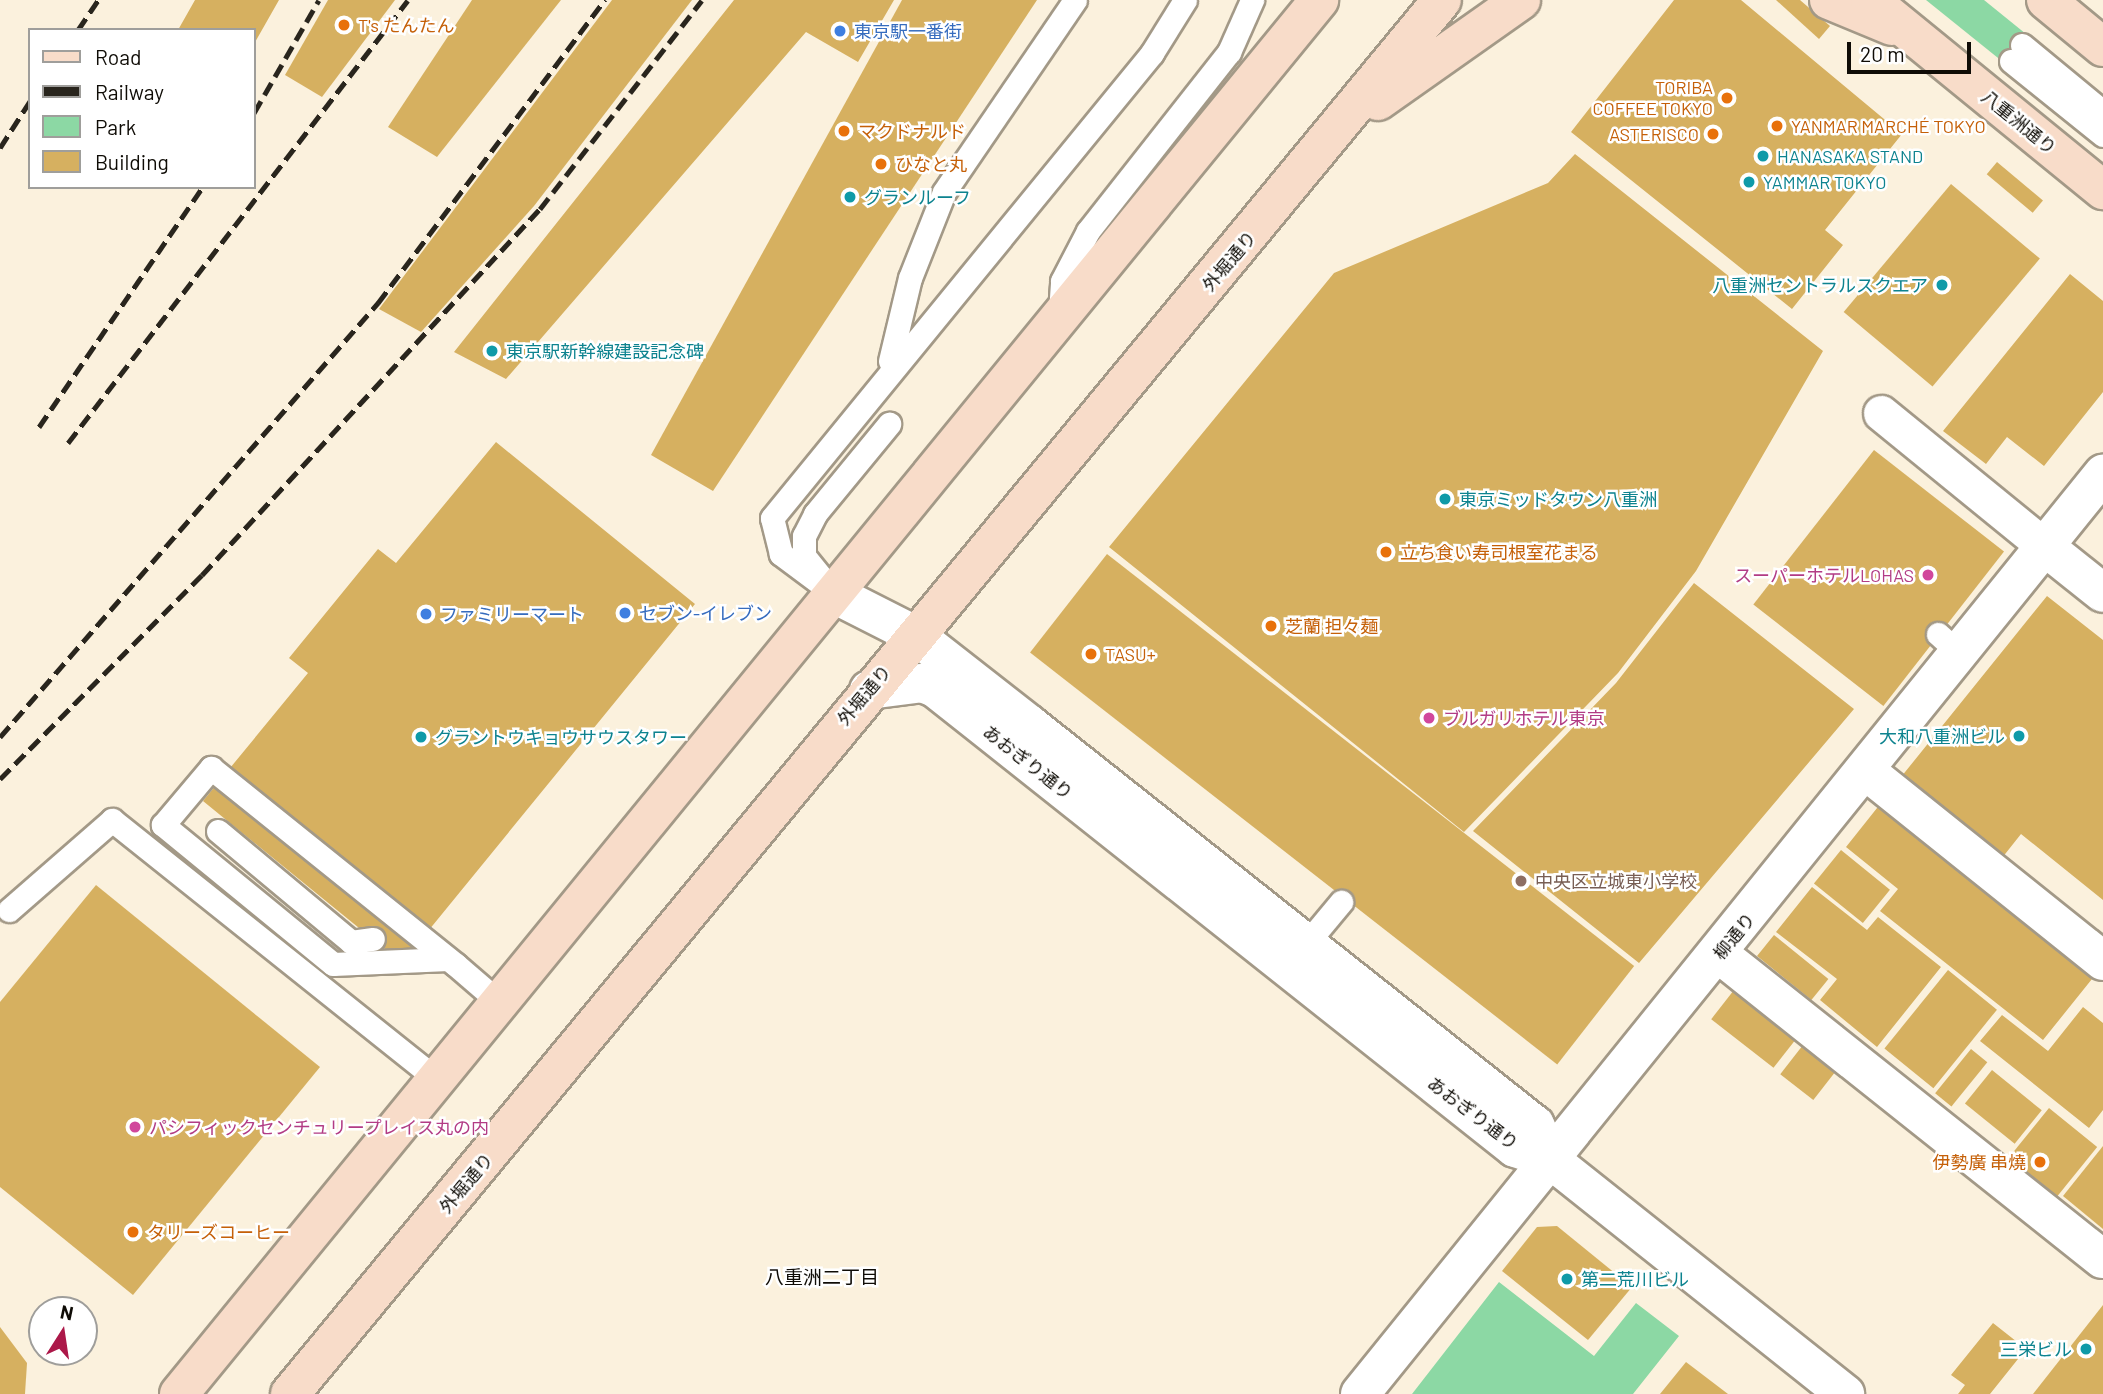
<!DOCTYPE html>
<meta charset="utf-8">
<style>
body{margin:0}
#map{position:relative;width:2103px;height:1394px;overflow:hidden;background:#fbf1dd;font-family:Barlow,"Noto Sans JP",sans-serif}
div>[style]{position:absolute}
.green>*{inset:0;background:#8cd8a4}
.building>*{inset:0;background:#d6b060;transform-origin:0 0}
.roads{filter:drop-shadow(2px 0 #a39987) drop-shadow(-2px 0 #a39987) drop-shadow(0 2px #a39987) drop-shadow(0 -2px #a39987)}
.service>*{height:23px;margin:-11.5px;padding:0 11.5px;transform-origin:11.5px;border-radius:11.5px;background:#fff}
.pedestrian>*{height:35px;margin:-17.5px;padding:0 17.5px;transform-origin:17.5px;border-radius:17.5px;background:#fff}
.minor>*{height:38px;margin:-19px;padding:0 19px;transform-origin:19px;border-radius:19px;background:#fff}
.tertiary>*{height:38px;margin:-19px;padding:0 19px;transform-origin:19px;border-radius:19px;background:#fff}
.secondary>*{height:38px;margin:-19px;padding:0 19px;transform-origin:19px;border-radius:19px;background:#f8dcc9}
.rail>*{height:5px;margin-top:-2.5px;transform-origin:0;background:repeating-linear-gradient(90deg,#29251d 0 14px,transparent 0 21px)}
.dots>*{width:19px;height:19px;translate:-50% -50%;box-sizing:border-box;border:4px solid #fff;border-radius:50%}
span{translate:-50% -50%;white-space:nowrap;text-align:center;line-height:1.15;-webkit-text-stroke:5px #fff;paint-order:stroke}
.food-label{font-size:18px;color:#c56008}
.left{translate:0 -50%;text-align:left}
.right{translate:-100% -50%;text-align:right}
.shop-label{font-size:18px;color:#366cbe}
.street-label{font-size:18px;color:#0f0c06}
.culture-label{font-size:18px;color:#0d838f}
.hotel-label{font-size:18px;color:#b23c85}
.education-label{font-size:18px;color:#785e54}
.neighbourhood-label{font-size:19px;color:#0f0c06}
.legend{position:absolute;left:28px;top:28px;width:228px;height:161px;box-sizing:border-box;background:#fff;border:2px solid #9f9e9b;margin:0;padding:9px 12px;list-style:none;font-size:21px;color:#0f0c06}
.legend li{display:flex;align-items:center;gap:14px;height:35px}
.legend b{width:35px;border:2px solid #9f9e9b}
.north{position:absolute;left:28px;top:1296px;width:70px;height:70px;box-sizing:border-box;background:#fff;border:2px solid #9f9e9b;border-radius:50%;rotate:12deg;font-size:19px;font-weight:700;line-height:28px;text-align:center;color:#0f0c06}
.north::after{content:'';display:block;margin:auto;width:24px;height:32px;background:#ac1849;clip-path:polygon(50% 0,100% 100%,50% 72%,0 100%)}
.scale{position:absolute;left:1847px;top:42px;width:124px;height:32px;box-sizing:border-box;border:4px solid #0f0c06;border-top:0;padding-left:9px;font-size:21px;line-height:24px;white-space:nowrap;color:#0f0c06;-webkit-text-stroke:5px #fff;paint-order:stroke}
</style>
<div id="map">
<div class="green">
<div style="clip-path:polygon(1926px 0,1984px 0,2026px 34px,2003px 62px)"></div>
<div style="clip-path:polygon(1499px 1282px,1594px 1356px,1636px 1303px,1679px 1336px,1633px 1394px,1412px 1394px)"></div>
</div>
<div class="building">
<div style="clip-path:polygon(195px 0,279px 0,254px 44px,254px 30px,178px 30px)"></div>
<div style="clip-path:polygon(328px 0,395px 0,322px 97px,285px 75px)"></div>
<div style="clip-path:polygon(472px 0,561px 0,437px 157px,388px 127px)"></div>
<div style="clip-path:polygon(612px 0,692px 0,534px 206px,421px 332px,379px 309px)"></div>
<div style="clip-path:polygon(734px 0,894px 0,858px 62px,806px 32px,506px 379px,454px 352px)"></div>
<div style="clip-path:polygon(902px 0,1037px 0,713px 491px,651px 455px)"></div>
<div style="clip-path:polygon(1674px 0,1741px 0,1902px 134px,1825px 230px,1843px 245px,1792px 309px,1571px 132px)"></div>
<div style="clip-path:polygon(1776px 0,1800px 0,1830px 26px,1819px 39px)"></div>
<div style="clip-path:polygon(1575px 154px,1823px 351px,1696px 571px,1618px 673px,1464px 832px,1109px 547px,1334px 273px,1548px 183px)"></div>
<div style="left:1997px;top:162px;width:60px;height:16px;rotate:40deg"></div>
<div style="left:1951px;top:184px;width:116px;height:167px;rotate:40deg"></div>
<div style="clip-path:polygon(2070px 274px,2103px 301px,2103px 392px,2044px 466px,2007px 437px,1986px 464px,1943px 431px)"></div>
<div style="clip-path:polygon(496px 442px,695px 604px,402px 963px,203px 801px,308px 673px,289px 658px,378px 549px,396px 563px)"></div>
<div style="left:1874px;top:450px;width:165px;height:196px;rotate:38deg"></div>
<div style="left:1107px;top:554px;width:669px;height:125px;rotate:38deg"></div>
<div style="clip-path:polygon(1694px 583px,1854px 709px,1639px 963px,1473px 831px,1616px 683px)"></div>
<div style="clip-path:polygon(2047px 596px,2103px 640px,2103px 900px,2021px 834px,1998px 863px,1897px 782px)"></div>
<div style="clip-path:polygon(1885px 798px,2100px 969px,2043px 1040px,1880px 911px,1898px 889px,1846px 847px)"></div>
<div style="left:1841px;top:850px;width:63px;height:43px;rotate:39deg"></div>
<div style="clip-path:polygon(96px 885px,320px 1067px,133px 1295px,0 1187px,0 1002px)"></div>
<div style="clip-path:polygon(1812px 887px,1867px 930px,1878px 917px,1941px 967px,1877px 1047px,1820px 1000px,1837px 979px,1776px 932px)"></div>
<div style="left:1774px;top:935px;width:70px;height:27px;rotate:39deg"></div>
<div style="left:1948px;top:970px;width:63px;height:101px;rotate:39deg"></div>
<div style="left:1734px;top:990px;width:79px;height:37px;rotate:38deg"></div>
<div style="clip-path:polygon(2083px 1007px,2103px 1023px,2103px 1110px,2089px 1128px,1980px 1041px,2002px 1015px,2048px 1051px)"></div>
<div style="left:1803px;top:1045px;width:42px;height:37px;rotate:38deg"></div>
<div style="left:1971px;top:1049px;width:21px;height:57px;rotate:39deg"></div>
<div style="left:1992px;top:1070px;width:64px;height:43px;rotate:39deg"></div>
<div style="left:2049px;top:1108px;width:62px;height:65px;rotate:39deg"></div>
<div style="clip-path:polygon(2103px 1146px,2103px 1229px,2063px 1196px)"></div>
<div style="clip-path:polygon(1557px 1226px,1632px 1287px,1588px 1340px,1502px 1271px,1537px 1227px)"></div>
<div style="clip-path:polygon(2103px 1305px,2103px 1394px,2033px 1394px)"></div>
<div style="clip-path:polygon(1993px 1323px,2026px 1349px,1990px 1394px,1958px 1394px,1965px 1385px,1951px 1375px)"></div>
<div style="clip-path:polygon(0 1327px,27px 1363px,25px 1394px,0 1394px)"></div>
<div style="clip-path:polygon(1686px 1362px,1728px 1394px,1660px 1394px)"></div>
</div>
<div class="roads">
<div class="service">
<div style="left:2022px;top:45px;width:105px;rotate:39.6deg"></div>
<div style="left:2011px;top:61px;width:118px;rotate:38.8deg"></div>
<div style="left:1060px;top:312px;width:31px;rotate:-86deg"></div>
<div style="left:1062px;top:281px;width:56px;rotate:-62.5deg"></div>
<div style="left:1088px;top:231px;width:228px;rotate:-51.8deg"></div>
<div style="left:1229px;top:52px;width:57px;rotate:-66.1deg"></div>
<div style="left:890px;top:361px;width:85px;rotate:-76.5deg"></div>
<div style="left:910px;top:278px;width:92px;rotate:-68.4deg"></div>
<div style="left:944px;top:192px;width:232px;rotate:-55.7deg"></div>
<div style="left:821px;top:577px;width:27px;rotate:-129deg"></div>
<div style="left:804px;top:556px;width:20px;rotate:-90deg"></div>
<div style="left:804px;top:536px;width:25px;rotate:-63deg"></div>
<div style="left:815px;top:514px;width:117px;rotate:-50.6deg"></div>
<div style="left:836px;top:595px;width:69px;rotate:-143.3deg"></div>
<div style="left:781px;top:554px;width:37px;rotate:-104deg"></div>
<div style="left:772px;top:518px;width:601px;rotate:-50.74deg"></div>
<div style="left:1152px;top:53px;width:62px;rotate:-58.1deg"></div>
<div style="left:1938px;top:634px;width:28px;rotate:42deg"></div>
<div style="left:218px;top:831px;width:173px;rotate:39.8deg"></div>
<div style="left:351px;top:942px;width:22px;rotate:-8deg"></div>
<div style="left:9px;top:910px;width:137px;rotate:-41.1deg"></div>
<div style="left:112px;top:820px;width:416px;rotate:38.6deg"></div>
<div style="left:1306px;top:944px;width:55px;rotate:-50.2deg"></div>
<div style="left:448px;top:959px;width:115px;rotate:177.5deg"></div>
<div style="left:333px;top:964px;width:220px;rotate:-140.7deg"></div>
<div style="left:163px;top:825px;width:75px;rotate:-49.9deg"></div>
<div style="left:211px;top:768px;width:314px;rotate:38.8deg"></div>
<div style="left:456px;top:965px;width:57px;rotate:40.7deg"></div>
</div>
<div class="pedestrian">
<div style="left:1881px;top:413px;width:210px;rotate:39.2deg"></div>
</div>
<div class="minor">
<div style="left:2044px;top:546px;width:75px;rotate:38.5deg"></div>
<div style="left:1866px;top:771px;width:304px;rotate:38.7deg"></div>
<div style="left:1719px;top:954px;width:490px;rotate:38.5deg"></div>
<div style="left:1360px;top:1394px;width:1183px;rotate:-51.08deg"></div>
</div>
<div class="tertiary">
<div style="left:836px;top:595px;width:89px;rotate:26.9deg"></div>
<div style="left:915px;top:635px;width:146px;rotate:38deg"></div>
<div style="left:1030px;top:725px;width:644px;rotate:38.38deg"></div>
<div style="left:1535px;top:1125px;width:38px;rotate:65deg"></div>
<div style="left:869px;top:690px;width:53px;rotate:-7.5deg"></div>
<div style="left:922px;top:683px;width:14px;rotate:21deg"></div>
<div style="left:935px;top:688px;width:740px;rotate:38.42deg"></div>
<div style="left:1515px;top:1148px;width:38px;rotate:18deg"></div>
<div style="left:1551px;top:1160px;width:376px;rotate:38.5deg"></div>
</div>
<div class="secondary">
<div style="left:1829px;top:0;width:68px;rotate:22.4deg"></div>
<div style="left:1870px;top:0;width:301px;rotate:39.2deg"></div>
<div style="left:2046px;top:0;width:74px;rotate:39.5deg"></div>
<div style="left:1378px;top:101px;width:175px;rotate:-35.2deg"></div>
<div style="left:179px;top:1394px;width:1801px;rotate:-50.72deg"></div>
<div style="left:290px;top:1394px;width:1808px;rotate:-50.43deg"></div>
</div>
</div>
<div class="rail">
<div style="left:78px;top:30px;width:36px;rotate:-56deg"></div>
<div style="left:254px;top:113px;width:130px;rotate:-60.1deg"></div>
<div style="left:0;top:148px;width:56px;rotate:-57.4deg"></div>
<div style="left:39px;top:427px;width:291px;rotate:-55.7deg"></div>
<div style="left:68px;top:443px;width:558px;rotate:-52.49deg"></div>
<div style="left:0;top:737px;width:576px;rotate:-48.95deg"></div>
<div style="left:378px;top:303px;width:379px;rotate:-53.2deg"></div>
<div style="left:0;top:779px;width:287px;rotate:-45.3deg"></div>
<div style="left:202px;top:575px;width:498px;rotate:-47.3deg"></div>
<div style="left:540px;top:209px;width:264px;rotate:-52.2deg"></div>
</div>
<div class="dots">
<div style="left:344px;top:25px;background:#e8710a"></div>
<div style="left:840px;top:31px;background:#3f7fe0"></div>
<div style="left:1727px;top:98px;background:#e8710a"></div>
<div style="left:1777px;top:126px;background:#e8710a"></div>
<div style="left:844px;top:131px;background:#e8710a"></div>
<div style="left:1713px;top:134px;background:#e8710a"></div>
<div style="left:1763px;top:156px;background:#0f9aa8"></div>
<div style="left:881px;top:164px;background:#e8710a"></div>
<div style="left:1749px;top:182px;background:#0f9aa8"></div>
<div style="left:850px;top:197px;background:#0f9aa8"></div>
<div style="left:1942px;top:285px;background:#0f9aa8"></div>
<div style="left:492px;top:351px;background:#0f9aa8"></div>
<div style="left:1445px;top:499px;background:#0f9aa8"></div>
<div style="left:1386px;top:552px;background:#e8710a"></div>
<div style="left:1928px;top:575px;background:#d1479c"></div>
<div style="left:625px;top:613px;background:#3f7fe0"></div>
<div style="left:426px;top:614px;background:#3f7fe0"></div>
<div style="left:1271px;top:626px;background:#e8710a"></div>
<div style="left:1091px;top:654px;background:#e8710a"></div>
<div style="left:1429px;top:718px;background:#d1479c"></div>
<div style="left:2019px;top:736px;background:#0f9aa8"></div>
<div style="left:421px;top:737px;background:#0f9aa8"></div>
<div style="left:1521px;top:881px;background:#8d6e63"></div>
<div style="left:135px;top:1127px;background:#d1479c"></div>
<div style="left:2040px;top:1162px;background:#e8710a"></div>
<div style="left:133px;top:1232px;background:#e8710a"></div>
<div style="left:1567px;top:1279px;background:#0f9aa8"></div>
<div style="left:2086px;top:1349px;background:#0f9aa8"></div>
</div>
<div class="food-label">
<span class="left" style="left:358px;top:25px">T's たんたん</span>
<span class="right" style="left:1713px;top:98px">TORIBA<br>COFFEE TOKYO</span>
<span class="left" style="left:1791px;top:126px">YANMAR MARCHÉ TOKYO</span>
<span class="left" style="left:858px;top:131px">マクドナルド</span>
<span class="right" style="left:1699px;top:134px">ASTERISCO</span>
<span class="left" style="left:895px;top:164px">ひなと丸</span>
<span class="left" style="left:1400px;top:552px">立ち食い寿司根室花まる</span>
<span class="left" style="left:1285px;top:626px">芝蘭 担々麺</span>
<span class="left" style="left:1105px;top:654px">TASU+</span>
<span class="right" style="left:2026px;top:1162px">伊勢廣 串燒</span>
<span class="left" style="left:147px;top:1232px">タリーズコーヒー</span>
</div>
<div class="shop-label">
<span class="left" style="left:854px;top:31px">東京駅一番街</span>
<span class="left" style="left:639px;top:613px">セブン-イレブン</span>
<span class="left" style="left:440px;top:614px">ファミリーマート</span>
</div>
<div class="street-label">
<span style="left:2019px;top:122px;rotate:39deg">八重洲通り</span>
<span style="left:1229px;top:261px;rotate:-50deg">外堀通り</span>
<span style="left:864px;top:695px;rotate:-50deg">外堀通り</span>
<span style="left:1028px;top:762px;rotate:38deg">あおぎり通り</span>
<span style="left:1734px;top:936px;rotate:-51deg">柳通り</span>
<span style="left:1473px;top:1113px;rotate:37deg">あおぎり通り</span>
<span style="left:466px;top:1183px;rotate:-50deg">外堀通り</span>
</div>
<div class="culture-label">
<span class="left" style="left:1777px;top:156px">HANASAKA STAND</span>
<span class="left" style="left:1763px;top:182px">YAMMAR TOKYO</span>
<span class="left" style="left:864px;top:197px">グランルーフ</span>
<span class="right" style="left:1928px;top:285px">八重洲セントラルスクエア</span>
<span class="left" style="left:506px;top:351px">東京駅新幹線建設記念碑</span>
<span class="left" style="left:1459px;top:499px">東京ミッドタウン八重洲</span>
<span class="right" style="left:2005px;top:736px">大和八重洲ビル</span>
<span class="left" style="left:435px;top:737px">グラントウキョウサウスタワー</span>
<span class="left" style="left:1581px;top:1279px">第二荒川ビル</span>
<span class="right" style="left:2072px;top:1349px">三栄ビル</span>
</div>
<div class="hotel-label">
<span class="right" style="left:1914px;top:575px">スーパーホテルLOHAS</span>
<span class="left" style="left:1443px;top:718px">ブルガリホテル東京</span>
<span class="left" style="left:149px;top:1127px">パシフィックセンチュリープレイス丸の内</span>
</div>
<div class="education-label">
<span class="left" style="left:1535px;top:881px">中央区立城東小学校</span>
</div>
<div class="neighbourhood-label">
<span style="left:822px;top:1277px">八重洲二丁目</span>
</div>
<ul class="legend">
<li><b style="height:9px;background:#f8dcc9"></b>Road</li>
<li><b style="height:9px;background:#29251d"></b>Railway</li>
<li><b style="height:19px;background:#8cd8a4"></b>Park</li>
<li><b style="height:19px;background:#d6b060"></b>Building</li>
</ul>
<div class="north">N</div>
<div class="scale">20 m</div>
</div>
